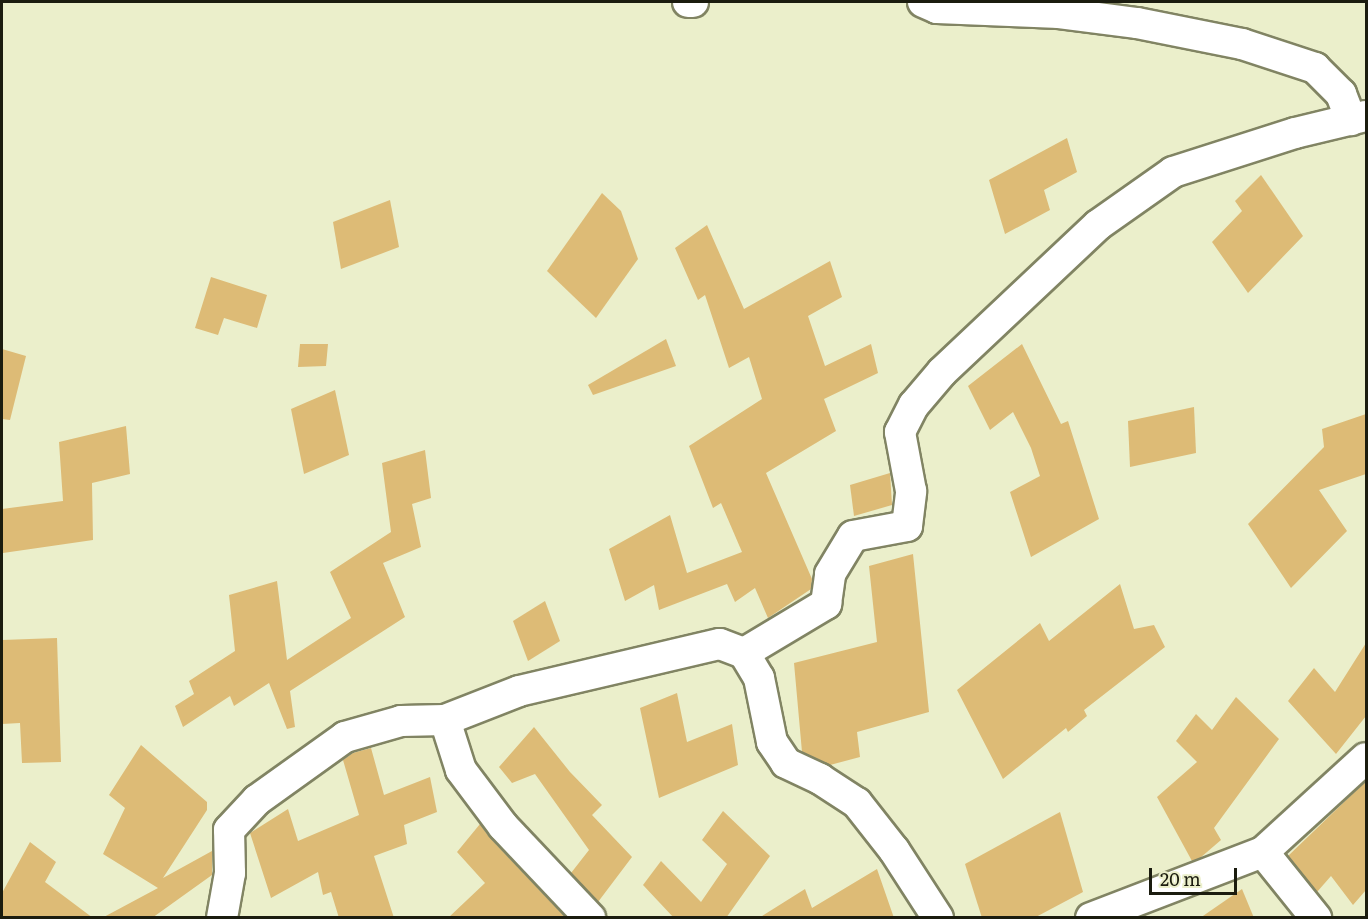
<!DOCTYPE html>
<style>
body{margin:0}
#map{position:relative;width:1368px;height:919px;overflow:hidden;background:#ebefcb;font-family:Literata,serif}
div>[style]{position:absolute}
.building>*{inset:0;background:#ddbb76}
.roads{filter:drop-shadow(2px 0 #818463) drop-shadow(-2px 0 #818463) drop-shadow(0 2px #818463) drop-shadow(0 -2px #818463)}
.minor>*{height:30px;margin:-15px;padding:0 15px;transform-origin:15px;border-radius:15px;background:#fff}
span{translate:-50% -50%;white-space:nowrap;text-align:center;line-height:1.15;-webkit-text-stroke:6px #ebefcb;paint-order:stroke}
.frame{position:absolute;inset:0;border:3px solid #1b1c0f;pointer-events:none}
.scale{position:absolute;left:1149px;top:868px;width:88px;height:27px;box-sizing:border-box;border:3px solid #1b1c0f;border-top:0;padding-left:8px;font-size:18px;line-height:21px;white-space:nowrap;color:#1b1c0f;-webkit-text-stroke:4px #ebefcb;paint-order:stroke}
</style>
<div id="map">
<div class="building">
<div style="clip-path:polygon(1067px 138px,1077px 172px,1044px 190px,1050px 210px,1005px 234px,989px 180px)"></div>
<div style="clip-path:polygon(1261px 175px,1303px 236px,1248px 293px,1212px 242px,1242px 211px,1235px 201px)"></div>
<div style="clip-path:polygon(602px 193px,621px 211px,638px 259px,596px 318px,547px 271px)"></div>
<div style="clip-path:polygon(390px 200px,399px 247px,341px 269px,333px 222px)"></div>
<div style="clip-path:polygon(707px 225px,744px 309px,830px 261px,842px 297px,808px 316px,825px 366px,871px 344px,878px 373px,824px 399px,836px 431px,766px 473px,812px 579px,811px 589px,768px 618px,755px 588px,735px 602px,727px 584px,659px 610px,654px 585px,625px 601px,609px 549px,670px 515px,687px 573px,742px 552px,721px 503px,713px 508px,689px 446px,762px 399px,749px 357px,729px 368px,705px 295px,698px 300px,675px 248px)"></div>
<div style="clip-path:polygon(211px 277px,267px 295px,257px 328px,224px 318px,218px 335px,195px 328px)"></div>
<div style="clip-path:polygon(666px 339px,676px 366px,593px 395px,588px 385px)"></div>
<div style="clip-path:polygon(300px 344px,328px 344px,326px 366px,298px 367px)"></div>
<div style="clip-path:polygon(1022px 344px,1061px 424px,1068px 421px,1099px 519px,1031px 557px,1010px 492px,1040px 476px,1031px 448px,1013px 412px,990px 430px,968px 386px)"></div>
<div style="clip-path:polygon(2px 349px,26px 356px,10px 420px,2px 419px)"></div>
<div style="clip-path:polygon(335px 390px,349px 455px,304px 474px,291px 409px)"></div>
<div style="clip-path:polygon(1194px 407px,1196px 453px,1130px 467px,1128px 421px)"></div>
<div style="clip-path:polygon(1366px 414px,1366px 474px,1319px 490px,1347px 531px,1291px 588px,1248px 524px,1324px 447px,1322px 429px)"></div>
<div style="clip-path:polygon(126px 426px,130px 474px,92px 483px,93px 540px,3px 553px,2px 509px,63px 501px,59px 442px)"></div>
<div style="clip-path:polygon(425px 450px,431px 498px,412px 504px,421px 547px,383px 563px,405px 617px,290px 691px,295px 727px,287px 729px,269px 683px,234px 706px,230px 696px,183px 727px,175px 706px,194px 694px,189px 681px,235px 651px,229px 595px,277px 581px,287px 660px,351px 618px,330px 572px,391px 532px,382px 463px)"></div>
<div style="clip-path:polygon(890px 473px,892px 505px,854px 516px,850px 485px)"></div>
<div style="clip-path:polygon(913px 554px,929px 712px,857px 732px,860px 757px,830px 765px,802px 752px,794px 663px,877px 642px,869px 566px)"></div>
<div style="clip-path:polygon(1120px 584px,1134px 629px,1154px 625px,1165px 647px,1084px 710px,1087px 716px,1068px 732px,1066px 728px,1003px 779px,957px 690px,1040px 623px,1049px 641px)"></div>
<div style="clip-path:polygon(545px 601px,560px 641px,528px 661px,513px 621px)"></div>
<div style="clip-path:polygon(57px 638px,61px 762px,22px 763px,20px 723px,2px 724px,2px 640px)"></div>
<div style="clip-path:polygon(1366px 643px,1366px 716px,1336px 754px,1288px 701px,1314px 668px,1335px 692px)"></div>
<div style="clip-path:polygon(677px 693px,687px 742px,732px 724px,738px 765px,659px 798px,640px 708px)"></div>
<div style="clip-path:polygon(1236px 697px,1279px 739px,1214px 828px,1221px 840px,1200px 858px,1192px 861px,1157px 797px,1197px 762px,1176px 741px,1196px 714px,1212px 730px)"></div>
<div style="clip-path:polygon(534px 727px,570px 772px,602px 805px,592px 815px,632px 857px,598px 902px,571px 873px,589px 850px,535px 774px,512px 783px,499px 767px)"></div>
<div style="clip-path:polygon(141px 745px,207px 802px,207px 810px,163px 878px,212px 851px,212px 875px,152px 918px,102px 918px,158px 888px,103px 854px,125px 808px,109px 795px)"></div>
<div style="clip-path:polygon(371px 748px,384px 795px,430px 777px,437px 812px,404px 825px,407px 844px,374px 856px,394px 918px,339px 918px,331px 892px,323px 895px,318px 872px,271px 898px,250px 833px,288px 809px,298px 841px,359px 815px,343px 760px,353px 753px)"></div>
<div style="clip-path:polygon(1366px 781px,1366px 890px,1353px 905px,1331px 876px,1317px 892px,1288px 856px)"></div>
<div style="clip-path:polygon(723px 811px,770px 856px,726px 918px,674px 918px,643px 885px,661px 861px,701px 902px,727px 864px,702px 840px)"></div>
<div style="clip-path:polygon(1060px 812px,1083px 892px,1034px 918px,982px 918px,965px 864px)"></div>
<div style="clip-path:polygon(480px 824px,490px 838px,566px 918px,448px 918px,485px 883px,457px 852px)"></div>
<div style="clip-path:polygon(30px 842px,56px 862px,45px 882px,93px 918px,2px 918px,2px 893px)"></div>
<div style="clip-path:polygon(877px 869px,894px 918px,759px 918px,805px 889px,812px 908px)"></div>
<div style="clip-path:polygon(1242px 889px,1254px 918px,1200px 918px)"></div>
</div>
<div class="roads">
<div class="minor">
<div style="left:688px;top:2px;width:5px"></div>
<div style="left:923px;top:2px;width:15px;rotate:23deg"></div>
<div style="left:937px;top:8px;width:122px;rotate:2.3deg"></div>
<div style="left:1059px;top:13px;width:79px;rotate:7.3deg"></div>
<div style="left:1137px;top:23px;width:107px;rotate:11.3deg"></div>
<div style="left:1242px;top:44px;width:77px;rotate:18.2deg"></div>
<div style="left:1315px;top:68px;width:37px;rotate:45deg"></div>
<div style="left:1341px;top:94px;width:28px;rotate:69deg"></div>
<div style="left:744px;top:653px;width:96px;rotate:-30.9deg"></div>
<div style="left:826px;top:604px;width:30px;rotate:-82deg"></div>
<div style="left:830px;top:574px;width:44px;rotate:-58.8deg"></div>
<div style="left:853px;top:536px;width:55px;rotate:-10.5deg"></div>
<div style="left:907px;top:526px;width:35px;rotate:-83deg"></div>
<div style="left:911px;top:491px;width:60px;rotate:-100.6deg"></div>
<div style="left:900px;top:432px;width:30px;rotate:-63deg"></div>
<div style="left:914px;top:405px;width:43px;rotate:-49.7deg"></div>
<div style="left:942px;top:372px;width:214px;rotate:-43.3deg"></div>
<div style="left:1098px;top:225px;width:92px;rotate:-35.2deg"></div>
<div style="left:1173px;top:172px;width:128px;rotate:-17.7deg"></div>
<div style="left:1295px;top:133px;width:73px;rotate:-13.5deg"></div>
<div style="left:445px;top:720px;width:52px;rotate:72.3deg"></div>
<div style="left:461px;top:770px;width:70px;rotate:53.1deg"></div>
<div style="left:503px;top:826px;width:127px;rotate:46.6deg"></div>
<div style="left:1263px;top:852px;width:85px;rotate:51.2deg"></div>
<div style="left:222px;top:918px;width:46px;rotate:-79.9deg"></div>
<div style="left:230px;top:873px;width:43px;rotate:-91.3deg"></div>
<div style="left:229px;top:830px;width:41px;rotate:-47deg"></div>
<div style="left:257px;top:800px;width:108px;rotate:-35.6deg"></div>
<div style="left:345px;top:737px;width:58px;rotate:-15.9deg"></div>
<div style="left:401px;top:721px;width:44px;rotate:-1.3deg"></div>
<div style="left:445px;top:720px;width:79px;rotate:-21.4deg"></div>
<div style="left:519px;top:691px;width:206px;rotate:-13.2deg"></div>
<div style="left:720px;top:644px;width:26px;rotate:21deg"></div>
<div style="left:744px;top:653px;width:29px;rotate:59deg"></div>
<div style="left:759px;top:678px;width:65px;rotate:78.5deg"></div>
<div style="left:772px;top:742px;width:25px;rotate:56deg"></div>
<div style="left:786px;top:763px;width:38px;rotate:25deg"></div>
<div style="left:820px;top:779px;width:44px;rotate:33deg"></div>
<div style="left:857px;top:803px;width:60px;rotate:51.8deg"></div>
<div style="left:894px;top:850px;width:81px;rotate:57.1deg"></div>
<div style="left:1091px;top:918px;width:184px;rotate:-21deg"></div>
<div style="left:1263px;top:852px;width:139px;rotate:-42.4deg"></div>
</div>
</div>
<div class="frame"></div>
<div class="scale">20 m</div>
</div>
